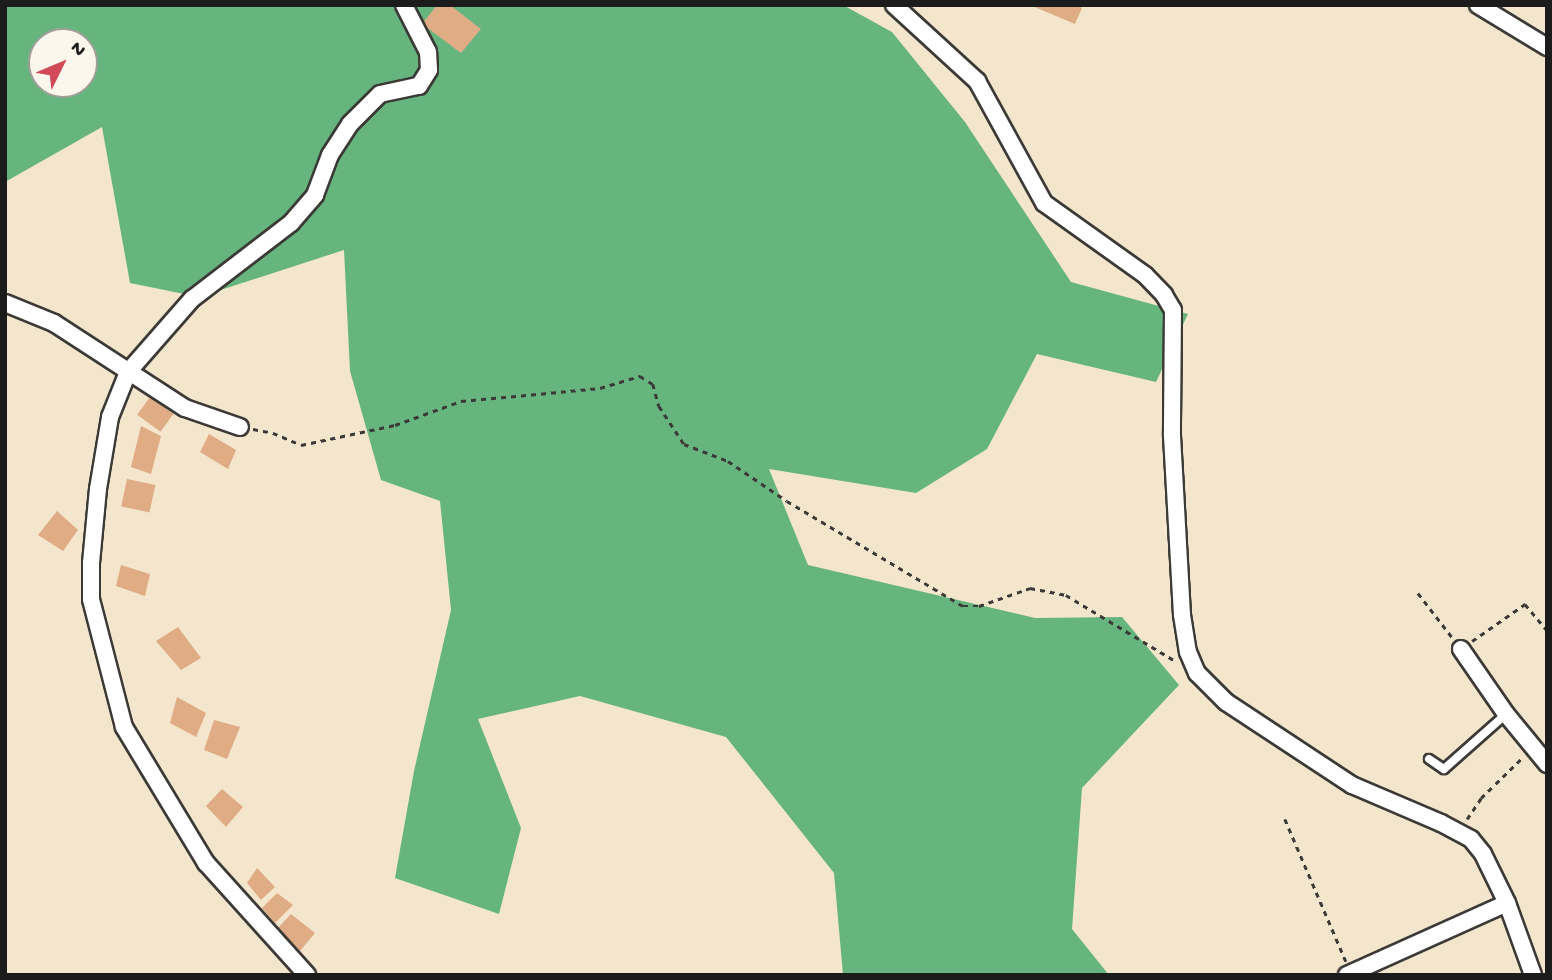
<!DOCTYPE html>
<style>
body{margin:0}
#map{position:relative;width:1552px;height:980px;overflow:hidden;background:#f3e6cc;font-family:"Gochi Hand",sans-serif}
div>[style]{position:absolute}
.forest>*{inset:0;background:#66b57f}
.building>*{inset:0;background:#dfac85;transform-origin:0 0}
.path>*{height:2.5px;margin-top:-1.25px;transform-origin:0;background:repeating-linear-gradient(90deg,#3c3a36 0 5px,transparent 0 10px)}
.roads{filter:drop-shadow(2px 0 #3c3a36) drop-shadow(-2px 0 #3c3a36) drop-shadow(0 2px #3c3a36) drop-shadow(0 -2px #3c3a36)}
.service>*{height:8px;margin:-4px;padding:0 4px;transform-origin:4px;border-radius:4px;background:#fff}
.minor>*{height:16px;margin:-8px;padding:0 8px;transform-origin:8px;border-radius:8px;background:#fff}
span{translate:-50% -50%;white-space:nowrap;text-align:center;line-height:1.15;-webkit-text-stroke:6px #fbf7ec;paint-order:stroke}
.frame{position:absolute;inset:0;border:7px solid #1c1c1c;pointer-events:none}
.north{position:absolute;left:28px;top:28px;width:70px;height:70px;box-sizing:border-box;background:#fbf7ec;border:2px solid #a29f99;border-radius:50%;rotate:47deg;font-size:19px;font-weight:700;line-height:28px;text-align:center;color:#1c1c1c}
.north::after{content:'';display:block;margin:auto;width:24px;height:32px;background:#d1495b;clip-path:polygon(50% 0,100% 100%,50% 72%,0 100%)}
</style>
<div id="map">
<div class="forest">
<div style="clip-path:polygon(evenodd,5px 5px,843px 5px,892px 32px,965px 122px,1071px 282px,1188px 314px,1156px 382px,1037px 354px,987px 449px,916px 493px,769px 469px,808px 565px,1035px 618px,1122px 617px,1179px 685px,1082px 788px,1072px 929px,1109px 975px,843px 975px,834px 873px,726px 737px,580px 696px,478px 719px,521px 828px,499px 914px,395px 878px,414px 771px,451px 610px,440px 501px,381px 480px,350px 371px,344px 250px,199px 297px,130px 283px,102px 127px,5px 182px,5px 5px,42px 42px,84px 42px,84px 84px,42px 84px,42px 42px)"></div>
</div>
<div class="building">
<div style="clip-path:polygon(437px 5px,450px 5px,481px 29px,461px 53px,422px 24px)"></div>
<div style="clip-path:polygon(1030px 5px,1076px 5px,1082px 8px,1075px 24px)"></div>
<div style="left:150px;top:397px;width:29px;height:22px;rotate:36deg"></div>
<div style="clip-path:polygon(141px 426px,161px 436px,151px 474px,131px 467px)"></div>
<div style="clip-path:polygon(209px 434px,236px 450px,228px 469px,200px 452px)"></div>
<div style="left:127px;top:479px;width:29px;height:28px;rotate:12deg"></div>
<div style="clip-path:polygon(57px 511px,78px 530px,63px 551px,38px 535px)"></div>
<div style="clip-path:polygon(121px 565px,150px 574px,145px 596px,116px 586px)"></div>
<div style="clip-path:polygon(178px 627px,201px 658px,181px 670px,156px 641px)"></div>
<div style="clip-path:polygon(177px 697px,206px 713px,196px 737px,170px 723px)"></div>
<div style="clip-path:polygon(214px 720px,240px 727px,227px 759px,204px 750px)"></div>
<div style="clip-path:polygon(222px 789px,243px 807px,226px 827px,206px 806px)"></div>
<div style="clip-path:polygon(257px 868px,275px 887px,261px 900px,247px 883px)"></div>
<div style="clip-path:polygon(277px 893px,293px 905px,275px 923px,262px 908px)"></div>
<div style="clip-path:polygon(291px 914px,315px 933px,300px 951px,277px 929px)"></div>
</div>
<div class="path">
<div style="left:253px;top:429px;width:20px;rotate:11deg"></div>
<div style="left:273px;top:433px;width:30px;rotate:23deg"></div>
<div style="left:301px;top:445px;width:96px;rotate:-12deg"></div>
<div style="left:395px;top:425px;width:70px;rotate:-20deg"></div>
<div style="left:461px;top:401px;width:140px;rotate:-5.3deg"></div>
<div style="left:600px;top:388px;width:42px;rotate:-16.7deg"></div>
<div style="left:640px;top:376px;width:15px;rotate:32deg"></div>
<div style="left:653px;top:384px;width:23px;rotate:75deg"></div>
<div style="left:659px;top:406px;width:45px;rotate:56.7deg"></div>
<div style="left:684px;top:444px;width:47px;rotate:21.1deg"></div>
<div style="left:728px;top:461px;width:71px;rotate:34.1deg"></div>
<div style="left:787px;top:501px;width:205px;rotate:30.8deg"></div>
<div style="left:963px;top:606px;width:16px"></div>
<div style="left:979px;top:606px;width:54px;rotate:-19.4deg"></div>
<div style="left:1030px;top:588px;width:37px;rotate:11deg"></div>
<div style="left:1066px;top:595px;width:130px;rotate:31.1deg"></div>
<div style="left:1418px;top:593px;width:56px;rotate:52.3deg"></div>
<div style="left:1472px;top:641px;width:65px;rotate:-34.9deg"></div>
<div style="left:1525px;top:604px;width:34px;rotate:50deg"></div>
<div style="left:1285px;top:819px;width:155px;rotate:66.8deg"></div>
<div style="left:1467px;top:819px;width:25px;rotate:-56deg"></div>
<div style="left:1481px;top:798px;width:59px;rotate:-44.3deg"></div>
</div>
<div class="roads">
<div class="service">
<div style="left:1429px;top:759px;width:18px;rotate:34deg"></div>
<div style="left:1444px;top:769px;width:83px;rotate:-41.6deg"></div>
</div>
<div class="minor">
<div style="left:894px;top:5px;width:113px;rotate:42.5deg"></div>
<div style="left:977px;top:81px;width:139px;rotate:61.2deg"></div>
<div style="left:1044px;top:203px;width:124px;rotate:35.5deg"></div>
<div style="left:1145px;top:275px;width:28px;rotate:46deg"></div>
<div style="left:1164px;top:295px;width:17px;rotate:59deg"></div>
<div style="left:1173px;top:310px;width:126px;rotate:90.5deg"></div>
<div style="left:1172px;top:436px;width:179px;rotate:86.8deg"></div>
<div style="left:1182px;top:615px;width:37px;rotate:81deg"></div>
<div style="left:1188px;top:652px;width:23px;rotate:67deg"></div>
<div style="left:1197px;top:673px;width:41px;rotate:45deg"></div>
<div style="left:1226px;top:702px;width:151px;rotate:33.4deg"></div>
<div style="left:1352px;top:785px;width:97px;rotate:23.1deg"></div>
<div style="left:1441px;top:823px;width:34px;rotate:28deg"></div>
<div style="left:1471px;top:839px;width:19px;rotate:51deg"></div>
<div style="left:1483px;top:854px;width:55px;rotate:63.9deg"></div>
<div style="left:1507px;top:903px;width:77px;rotate:70.1deg"></div>
<div style="left:1478px;top:5px;width:81px;rotate:31.3deg"></div>
<div style="left:5px;top:303px;width:53px;rotate:22.2deg"></div>
<div style="left:54px;top:323px;width:156px;rotate:33deg"></div>
<div style="left:185px;top:408px;width:58px;rotate:19.1deg"></div>
<div style="left:1461px;top:649px;width:79px;rotate:55.3deg"></div>
<div style="left:1506px;top:714px;width:65px;rotate:50.6deg"></div>
<div style="left:307px;top:975px;width:151px;rotate:-132deg"></div>
<div style="left:206px;top:863px;width:159px;rotate:-121.1deg"></div>
<div style="left:124px;top:727px;width:132px;rotate:-104.5deg"></div>
<div style="left:91px;top:599px;width:36px;rotate:-90deg"></div>
<div style="left:91px;top:563px;width:74px;rotate:-84.6deg"></div>
<div style="left:98px;top:489px;width:73px;rotate:-80.5deg"></div>
<div style="left:110px;top:417px;width:48px;rotate:-68.2deg"></div>
<div style="left:128px;top:372px;width:97px;rotate:-48.8deg"></div>
<div style="left:192px;top:299px;width:125px;rotate:-37.5deg"></div>
<div style="left:291px;top:223px;width:37px;rotate:-49deg"></div>
<div style="left:315px;top:195px;width:43px;rotate:-69.4deg"></div>
<div style="left:330px;top:155px;width:37px;rotate:-57deg"></div>
<div style="left:350px;top:124px;width:42px;rotate:-45deg"></div>
<div style="left:380px;top:94px;width:40px;rotate:-12deg"></div>
<div style="left:419px;top:86px;width:19px;rotate:-58deg"></div>
<div style="left:429px;top:70px;width:18px;rotate:-93deg"></div>
<div style="left:428px;top:52px;width:53px;rotate:-117.1deg"></div>
<div style="left:1347px;top:975px;width:175px;rotate:-24.2deg"></div>
</div>
</div>
<div class="frame"></div>
<div class="north">N</div>
</div>
